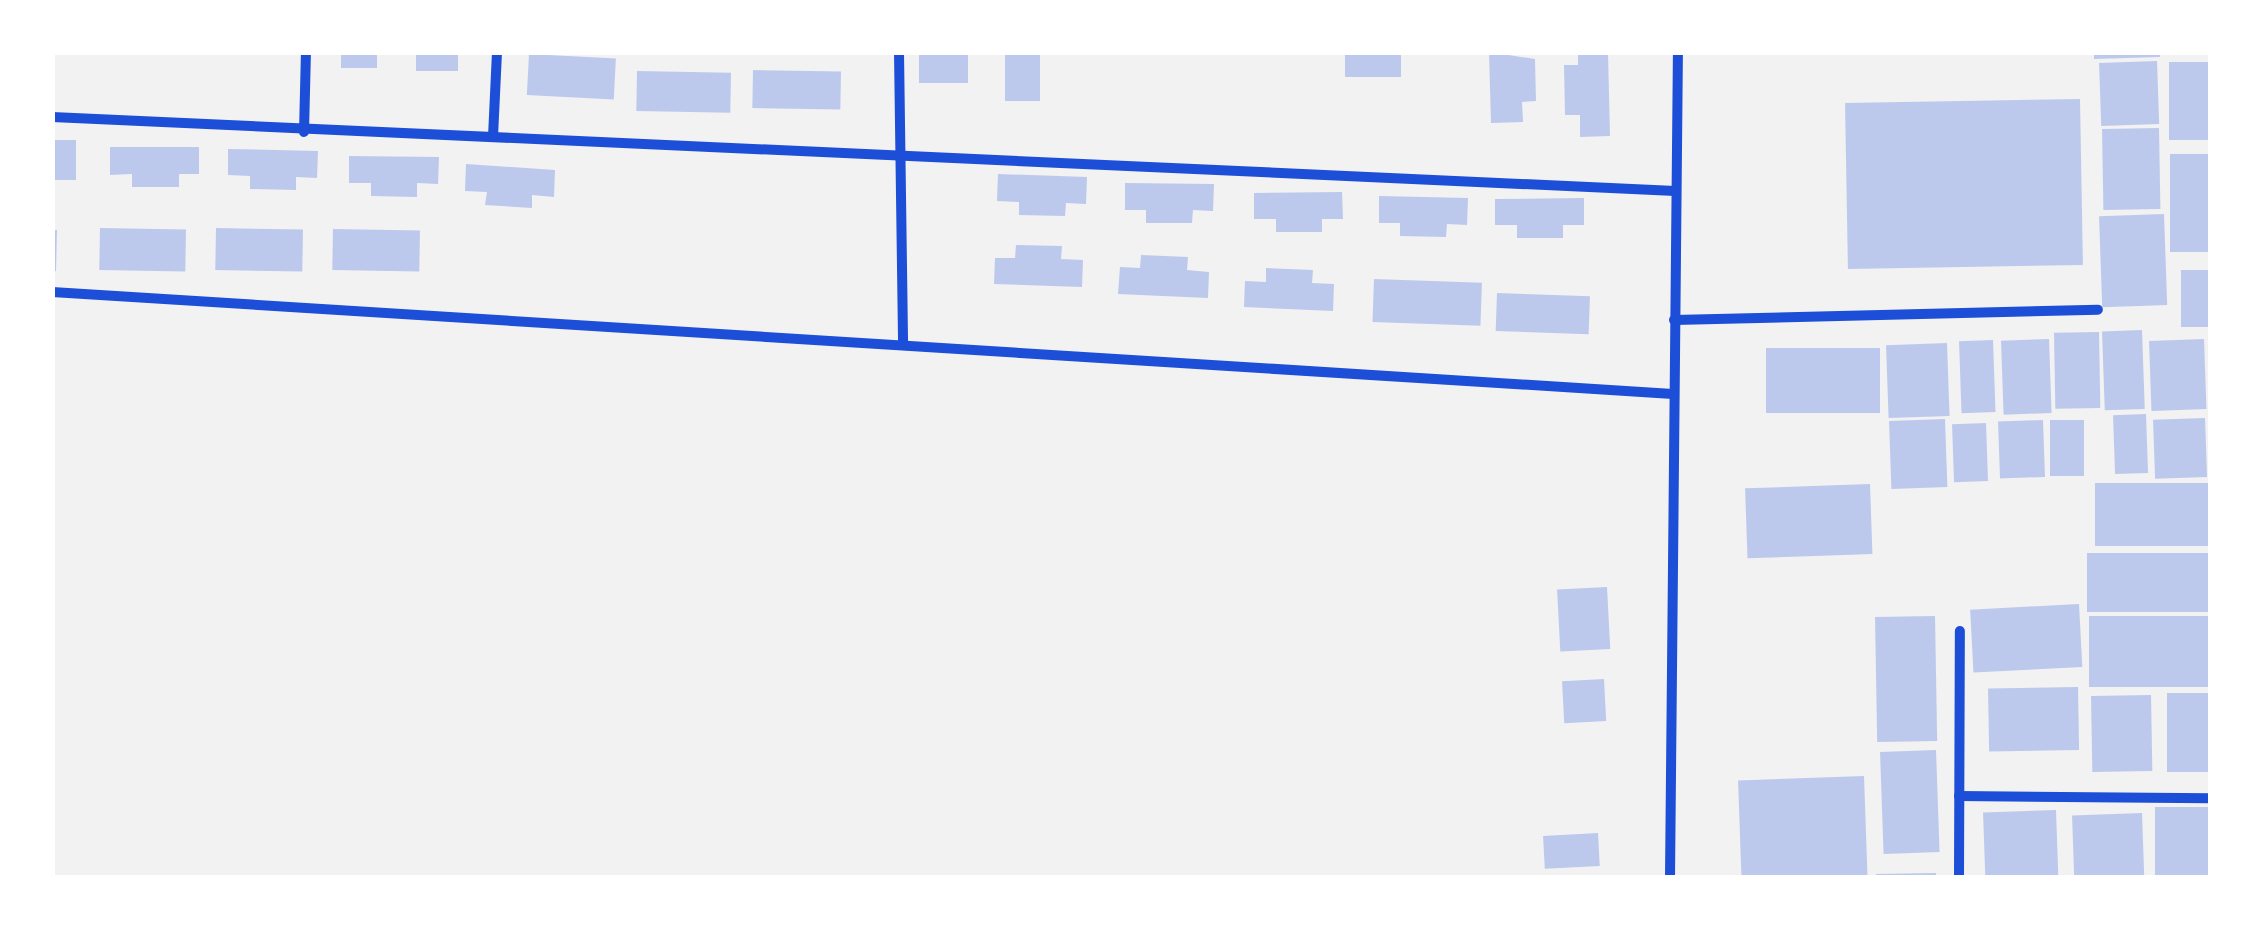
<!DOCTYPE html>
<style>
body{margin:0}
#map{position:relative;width:2263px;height:930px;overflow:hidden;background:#f2f2f2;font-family:"Exo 2",sans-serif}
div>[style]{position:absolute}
.building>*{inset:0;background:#bdc9ec;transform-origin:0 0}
.minor>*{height:10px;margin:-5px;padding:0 5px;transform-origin:5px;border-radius:5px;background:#1d4ed8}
span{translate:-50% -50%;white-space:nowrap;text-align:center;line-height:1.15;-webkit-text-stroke:9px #fff;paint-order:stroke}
.frame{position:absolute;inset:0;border:55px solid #fff;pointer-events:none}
</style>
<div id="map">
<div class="building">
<div style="left:341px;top:52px;width:36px;height:16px"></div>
<div style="left:416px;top:52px;width:42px;height:19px"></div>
<div style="left:919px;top:52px;width:49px;height:31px"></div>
<div style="left:1005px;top:52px;width:35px;height:49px"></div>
<div style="left:1345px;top:52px;width:56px;height:25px"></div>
<div style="clip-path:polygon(1489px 52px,1535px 59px,1536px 101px,1522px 102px,1523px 122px,1491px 123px)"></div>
<div style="clip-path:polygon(1578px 52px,1608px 52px,1610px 136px,1580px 137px,1580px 115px,1565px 115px,1564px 65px,1578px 65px)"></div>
<div style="clip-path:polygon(2094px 52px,2160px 52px,2160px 57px,2094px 59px)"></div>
<div style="left:529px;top:54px;width:87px;height:41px;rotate:3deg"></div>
<div style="left:2157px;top:61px;width:63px;height:58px;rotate:88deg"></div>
<div style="left:2210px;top:62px;width:78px;height:41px;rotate:90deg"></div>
<div style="left:753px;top:70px;width:88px;height:38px;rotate:1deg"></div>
<div style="left:637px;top:71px;width:94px;height:40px;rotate:1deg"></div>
<div style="left:2080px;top:99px;width:166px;height:235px;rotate:89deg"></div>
<div style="left:2159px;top:128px;width:81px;height:57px;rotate:89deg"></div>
<div style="left:52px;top:140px;width:24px;height:40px"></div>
<div style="clip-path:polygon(110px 147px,199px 147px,199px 174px,179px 174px,179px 187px,132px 187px,132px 174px,110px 175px)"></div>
<div style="clip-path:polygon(228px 149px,318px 151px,317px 178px,296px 177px,296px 190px,250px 189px,250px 176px,228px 175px)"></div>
<div style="left:2210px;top:154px;width:98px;height:40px;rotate:90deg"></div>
<div style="clip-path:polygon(349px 156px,439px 157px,438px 184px,417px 183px,417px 197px,371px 196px,371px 183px,349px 183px)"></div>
<div style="clip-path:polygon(466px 164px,555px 170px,554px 197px,532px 195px,532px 208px,485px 205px,487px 192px,465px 191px)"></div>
<div style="clip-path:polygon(998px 174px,1087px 177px,1086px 204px,1066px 203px,1065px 216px,1019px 215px,1019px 202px,997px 201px)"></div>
<div style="clip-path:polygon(1125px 183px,1214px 184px,1213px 211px,1193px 210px,1192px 223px,1146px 223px,1146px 210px,1125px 210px)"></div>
<div style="clip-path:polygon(1342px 192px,1343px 219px,1322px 219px,1322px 232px,1276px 232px,1276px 219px,1254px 219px,1254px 193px)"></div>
<div style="clip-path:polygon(1379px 196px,1468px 198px,1467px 225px,1447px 224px,1446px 237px,1400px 236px,1400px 223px,1379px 223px)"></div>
<div style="clip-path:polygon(1584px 198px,1584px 225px,1563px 225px,1563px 238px,1517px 238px,1517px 225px,1495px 225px,1495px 199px)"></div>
<div style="left:2164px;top:214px;width:91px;height:65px;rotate:88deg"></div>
<div style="left:100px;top:228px;width:86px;height:42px;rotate:1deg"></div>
<div style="left:216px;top:228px;width:87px;height:42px;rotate:1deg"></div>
<div style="left:333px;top:229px;width:87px;height:41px;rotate:1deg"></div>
<div style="clip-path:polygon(52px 230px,57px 230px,56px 271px,52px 271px)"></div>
<div style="clip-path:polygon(1016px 245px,1062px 246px,1061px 259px,1083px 260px,1082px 287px,994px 284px,995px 258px,1015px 258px)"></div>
<div style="clip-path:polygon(1141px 255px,1188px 257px,1187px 270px,1209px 272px,1208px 298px,1118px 294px,1120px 267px,1140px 268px)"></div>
<div style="clip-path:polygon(1266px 268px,1313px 270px,1312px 283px,1334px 284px,1333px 311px,1244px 307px,1245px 281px,1266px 282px)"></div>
<div style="left:2210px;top:270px;width:57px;height:29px;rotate:90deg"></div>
<div style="left:1374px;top:279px;width:108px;height:43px;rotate:2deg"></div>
<div style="left:1497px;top:293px;width:93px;height:38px;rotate:2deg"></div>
<div style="left:2142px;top:330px;width:79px;height:40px;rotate:88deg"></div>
<div style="left:2099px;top:332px;width:76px;height:45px;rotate:89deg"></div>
<div style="left:2049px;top:339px;width:74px;height:48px;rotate:88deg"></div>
<div style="left:2204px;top:339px;width:70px;height:55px;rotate:88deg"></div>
<div style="left:1993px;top:340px;width:72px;height:34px;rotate:88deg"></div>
<div style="left:1947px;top:343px;width:73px;height:61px;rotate:88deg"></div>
<div style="left:1766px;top:348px;width:114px;height:65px"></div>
<div style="left:2146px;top:414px;width:59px;height:33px;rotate:88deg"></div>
<div style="left:2205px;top:418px;width:59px;height:52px;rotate:88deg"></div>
<div style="left:1945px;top:419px;width:68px;height:56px;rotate:88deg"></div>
<div style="left:2043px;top:420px;width:57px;height:45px;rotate:88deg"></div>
<div style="left:2050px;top:420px;width:34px;height:56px"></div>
<div style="left:1986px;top:423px;width:58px;height:34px;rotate:88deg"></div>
<div style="left:2210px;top:483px;width:63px;height:115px;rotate:90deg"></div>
<div style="left:1870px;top:484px;width:70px;height:125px;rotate:88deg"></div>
<div style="left:2210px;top:553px;width:59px;height:123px;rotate:90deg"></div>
<div style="left:1607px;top:587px;width:62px;height:50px;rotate:87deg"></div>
<div style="left:2079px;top:604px;width:63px;height:109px;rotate:87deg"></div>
<div style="left:1935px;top:616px;width:125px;height:60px;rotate:89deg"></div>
<div style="left:2210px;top:616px;width:71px;height:121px;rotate:90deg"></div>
<div style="left:1604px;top:679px;width:42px;height:42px;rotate:87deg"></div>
<div style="left:2078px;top:687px;width:63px;height:90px;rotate:89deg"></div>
<div style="left:2167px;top:693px;width:43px;height:79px"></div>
<div style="left:2151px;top:695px;width:76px;height:60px;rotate:89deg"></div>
<div style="left:1936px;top:750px;width:102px;height:56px;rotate:88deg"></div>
<div style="left:1864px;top:776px;width:102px;height:126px;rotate:88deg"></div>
<div style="left:2210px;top:807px;width:71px;height:55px;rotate:90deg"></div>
<div style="left:2056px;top:810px;width:68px;height:73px;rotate:88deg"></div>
<div style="left:2142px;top:813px;width:65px;height:70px;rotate:88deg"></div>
<div style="left:1598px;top:833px;width:33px;height:55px;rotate:87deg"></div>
<div style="clip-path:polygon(1936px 873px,1936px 878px,1876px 878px,1876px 874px)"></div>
</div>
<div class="minor">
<div style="left:899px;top:52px;width:293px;rotate:89.2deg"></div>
<div style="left:52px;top:117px;width:1625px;rotate:2.61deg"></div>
<div style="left:304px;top:132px;width:80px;rotate:-88.6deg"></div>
<div style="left:493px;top:137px;width:85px;rotate:-87.3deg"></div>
<div style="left:52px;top:292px;width:1624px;rotate:3.6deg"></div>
<div style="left:1674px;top:320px;width:424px;rotate:-1.4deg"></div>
<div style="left:1959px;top:796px;width:251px;rotate:0.5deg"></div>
<div style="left:1670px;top:878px;width:826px;rotate:-89.45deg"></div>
<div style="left:1959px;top:878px;width:247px;rotate:-89.8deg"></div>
</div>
<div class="frame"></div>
</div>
